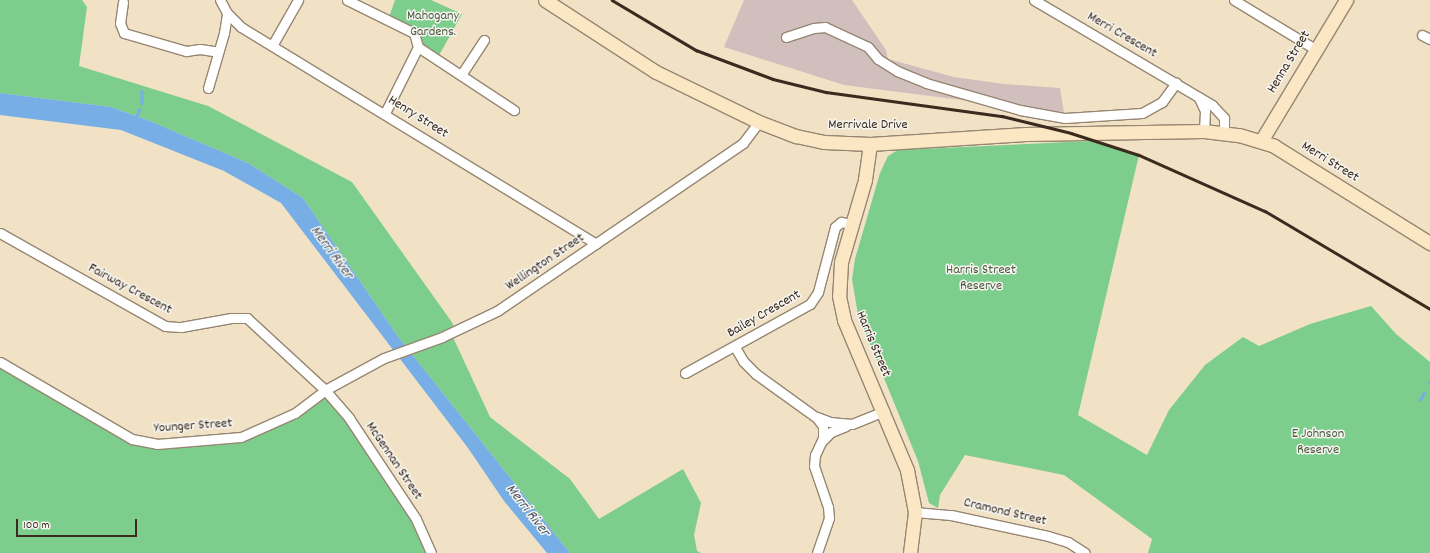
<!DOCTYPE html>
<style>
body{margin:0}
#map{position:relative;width:1430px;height:553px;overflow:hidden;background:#f1e2c6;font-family:Dekko,sans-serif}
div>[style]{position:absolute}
.industrial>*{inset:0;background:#d1bfbe}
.green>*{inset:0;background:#7dcd8d}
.water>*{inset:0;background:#76aee5}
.stream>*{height:2.5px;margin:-1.25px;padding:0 1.25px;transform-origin:1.25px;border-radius:1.25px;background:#76aee5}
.roads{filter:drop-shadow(1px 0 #968672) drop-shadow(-1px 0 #968672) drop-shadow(0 1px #968672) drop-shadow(0 -1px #968672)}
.street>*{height:9px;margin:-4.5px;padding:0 4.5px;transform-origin:4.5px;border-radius:4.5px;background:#fff}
.secondary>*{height:13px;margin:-6.5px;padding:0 6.5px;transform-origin:6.5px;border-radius:6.5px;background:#fbe7c3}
.rail>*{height:2.5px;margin:-1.25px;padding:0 1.25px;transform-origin:1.25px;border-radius:1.25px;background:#3b2a1e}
span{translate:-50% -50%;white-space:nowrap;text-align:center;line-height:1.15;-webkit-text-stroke:3px #f6f6f2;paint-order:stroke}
.park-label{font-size:14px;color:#4f5b3f}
.street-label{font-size:14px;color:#3b2a1e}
.water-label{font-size:15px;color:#505864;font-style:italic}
.scale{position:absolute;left:16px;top:519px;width:121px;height:18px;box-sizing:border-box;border:2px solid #3b2a1e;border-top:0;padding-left:5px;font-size:12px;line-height:14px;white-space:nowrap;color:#3b2a1e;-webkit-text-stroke:3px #f6f6f2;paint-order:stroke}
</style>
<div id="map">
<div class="industrial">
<div style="clip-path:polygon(744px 0,852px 0,886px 50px,888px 59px,954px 77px,1004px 84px,1060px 88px,1064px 113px,844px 85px,724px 47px)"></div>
</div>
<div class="green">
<div style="clip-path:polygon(0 0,82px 0,87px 7px,79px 66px,208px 106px,352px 182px,451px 321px,456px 330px,451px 333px,490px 417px,570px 479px,599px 519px,683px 469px,701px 503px,694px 535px,697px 551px,701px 553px,570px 553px,399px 338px,303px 198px,248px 163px,150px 121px,111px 107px,0 93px)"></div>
<div style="clip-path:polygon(395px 0,431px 0,462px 14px,437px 59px,418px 47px,414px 33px,388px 20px)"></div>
<div style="clip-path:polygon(1091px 141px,1139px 155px,1078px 415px,1147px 455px,1169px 410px,1205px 365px,1243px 337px,1259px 346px,1310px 324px,1371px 306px,1396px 334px,1430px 362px,1430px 553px,1148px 553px,1152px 539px,1064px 475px,965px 455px,940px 495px,938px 508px,929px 503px,918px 461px,858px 315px,852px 279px,855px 259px,880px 173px,888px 156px,898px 150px)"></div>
<div style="clip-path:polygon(0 362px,109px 427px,157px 444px,241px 437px,295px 413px,325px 390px,393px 487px,431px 553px,0 553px)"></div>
</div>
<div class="water">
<div style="clip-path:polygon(0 93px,111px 107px,150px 121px,248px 163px,303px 198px,399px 338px,570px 553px,547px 553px,504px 501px,468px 448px,281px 203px,224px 171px,121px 130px,0 115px)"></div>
</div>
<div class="stream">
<div style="left:142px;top:91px;width:12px;rotate:90deg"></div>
<div style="left:135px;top:119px;width:10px;rotate:-66deg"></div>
<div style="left:1429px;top:383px;width:1px;rotate:-45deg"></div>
<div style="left:1420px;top:400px;width:8px;rotate:-60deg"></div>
</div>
<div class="roads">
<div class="street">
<div style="left:347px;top:0;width:75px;rotate:26.2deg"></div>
<div style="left:414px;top:33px;width:15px;rotate:74deg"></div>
<div style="left:418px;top:47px;width:74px;rotate:116.6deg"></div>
<div style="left:1034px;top:0;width:207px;rotate:30.5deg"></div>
<div style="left:1212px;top:105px;width:18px;rotate:47deg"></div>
<div style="left:1224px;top:118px;width:15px;rotate:90deg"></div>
<div style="left:1234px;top:0;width:95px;rotate:31.2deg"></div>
<div style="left:123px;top:2px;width:21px;rotate:98deg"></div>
<div style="left:120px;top:23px;width:11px;rotate:68deg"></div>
<div style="left:124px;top:33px;width:65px;rotate:16.2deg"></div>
<div style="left:186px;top:51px;width:14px;rotate:-8deg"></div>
<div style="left:200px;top:49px;width:18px;rotate:9deg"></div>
<div style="left:227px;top:13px;width:20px;rotate:45deg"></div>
<div style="left:241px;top:27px;width:416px;rotate:31.4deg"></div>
<div style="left:1422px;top:35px;width:9px;rotate:27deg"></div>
<div style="left:786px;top:37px;width:29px;rotate:-18deg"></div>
<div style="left:814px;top:28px;width:11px;rotate:-5deg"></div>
<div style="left:825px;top:27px;width:47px;rotate:24.9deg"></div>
<div style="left:868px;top:47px;width:16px;rotate:50deg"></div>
<div style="left:878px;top:59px;width:22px;rotate:32deg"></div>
<div style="left:897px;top:71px;width:31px;rotate:22deg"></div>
<div style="left:926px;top:83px;width:98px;rotate:16deg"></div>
<div style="left:1020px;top:110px;width:46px;rotate:10.1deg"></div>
<div style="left:1065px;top:118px;width:77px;rotate:-3.7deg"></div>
<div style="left:1142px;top:113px;width:23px;rotate:-29deg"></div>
<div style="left:1162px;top:102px;width:24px;rotate:-54deg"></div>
<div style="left:273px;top:44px;width:51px;rotate:-60.4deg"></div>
<div style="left:418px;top:47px;width:115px;rotate:33.3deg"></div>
<div style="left:461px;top:75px;width:42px;rotate:-56.7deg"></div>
<div style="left:208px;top:88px;width:57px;rotate:-73.8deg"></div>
<div style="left:224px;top:33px;width:20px;rotate:-81deg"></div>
<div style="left:227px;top:13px;width:15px;rotate:-118deg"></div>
<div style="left:1199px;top:98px;width:14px;rotate:65deg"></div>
<div style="left:1205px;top:111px;width:20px;rotate:93deg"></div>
<div style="left:0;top:233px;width:189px;rotate:29.4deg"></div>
<div style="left:165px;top:326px;width:16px;rotate:4deg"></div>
<div style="left:181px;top:327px;width:51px;rotate:-10.2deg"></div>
<div style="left:231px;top:318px;width:16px"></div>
<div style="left:247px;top:318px;width:106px;rotate:42.7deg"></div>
<div style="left:325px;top:390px;width:37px;rotate:49deg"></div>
<div style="left:349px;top:418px;width:121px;rotate:56.4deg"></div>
<div style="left:416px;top:519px;width:37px;rotate:66deg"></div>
<div style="left:735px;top:347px;width:16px;rotate:60deg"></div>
<div style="left:743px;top:361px;width:18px;rotate:45deg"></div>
<div style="left:756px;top:374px;width:75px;rotate:35.8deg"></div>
<div style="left:817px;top:418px;width:10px;rotate:53deg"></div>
<div style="left:823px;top:426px;width:12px;rotate:90deg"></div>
<div style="left:823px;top:438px;width:19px;rotate:115deg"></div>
<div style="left:815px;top:455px;width:11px;rotate:95deg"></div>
<div style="left:814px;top:466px;width:43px;rotate:71.1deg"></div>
<div style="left:828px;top:507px;width:11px;rotate:85deg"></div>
<div style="left:829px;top:518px;width:37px;rotate:109deg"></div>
<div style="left:0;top:362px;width:153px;rotate:30.3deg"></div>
<div style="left:132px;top:439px;width:25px;rotate:11deg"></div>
<div style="left:157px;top:444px;width:84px;rotate:-4.8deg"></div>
<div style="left:241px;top:437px;width:59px;rotate:-24deg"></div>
<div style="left:295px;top:413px;width:38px;rotate:-37deg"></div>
<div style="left:325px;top:390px;width:67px;rotate:-28.5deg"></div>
<div style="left:384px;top:358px;width:62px;rotate:-19.9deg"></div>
<div style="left:442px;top:337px;width:61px;rotate:-25.3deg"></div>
<div style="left:497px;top:311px;width:298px;rotate:-34.3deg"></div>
<div style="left:743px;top:143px;width:26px;rotate:-53deg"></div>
<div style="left:685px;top:373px;width:143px;rotate:-28.9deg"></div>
<div style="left:810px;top:304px;width:14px;rotate:-56deg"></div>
<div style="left:818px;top:292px;width:67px;rotate:-75.3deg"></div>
<div style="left:835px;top:227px;width:8px;rotate:-40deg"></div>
<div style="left:841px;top:222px;width:10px;rotate:11deg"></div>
<div style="left:817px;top:417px;width:14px;rotate:21deg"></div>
<div style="left:830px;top:422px;width:22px;rotate:5deg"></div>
<div style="left:852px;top:424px;width:35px;rotate:-22deg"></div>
<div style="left:822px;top:441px;width:13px;rotate:-45deg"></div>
<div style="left:831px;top:432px;width:16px;rotate:-22deg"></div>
<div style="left:915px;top:512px;width:36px;rotate:5deg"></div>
<div style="left:951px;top:515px;width:99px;rotate:12.2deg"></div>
<div style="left:1048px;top:536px;width:21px;rotate:17deg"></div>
<div style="left:1068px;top:542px;width:20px;rotate:33deg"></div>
</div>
<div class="secondary">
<div style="left:545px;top:0;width:132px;rotate:33deg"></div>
<div style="left:656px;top:72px;width:114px;rotate:25.9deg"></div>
<div style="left:759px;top:122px;width:40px;rotate:21deg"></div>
<div style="left:796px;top:136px;width:29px;rotate:12deg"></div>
<div style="left:824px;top:142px;width:46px;rotate:2.5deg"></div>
<div style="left:870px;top:144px;width:156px;rotate:-3.7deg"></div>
<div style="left:1026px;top:134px;width:178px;rotate:-1deg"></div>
<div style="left:1204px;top:131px;width:35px;rotate:7deg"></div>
<div style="left:1239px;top:135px;width:37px;rotate:17deg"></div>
<div style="left:1274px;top:146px;width:184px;rotate:31.9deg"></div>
<div style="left:1261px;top:141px;width:165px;rotate:-58.9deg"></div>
<div style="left:870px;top:144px;width:36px;rotate:98deg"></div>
<div style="left:865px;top:180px;width:85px;rotate:106.3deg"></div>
<div style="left:841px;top:262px;width:34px;rotate:93deg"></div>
<div style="left:839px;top:296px;width:25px;rotate:78deg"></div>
<div style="left:844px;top:320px;width:163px;rotate:67.2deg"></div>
<div style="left:907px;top:470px;width:43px;rotate:79.2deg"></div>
<div style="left:915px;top:512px;width:41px;rotate:97deg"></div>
</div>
</div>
<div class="rail">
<div style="left:612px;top:0;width:98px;rotate:30.8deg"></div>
<div style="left:696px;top:50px;width:82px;rotate:20.6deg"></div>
<div style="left:773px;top:79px;width:55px;rotate:13.8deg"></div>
<div style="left:826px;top:92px;width:178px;rotate:7.8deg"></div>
<div style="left:1002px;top:116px;width:71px;rotate:13.8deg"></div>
<div style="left:1071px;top:133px;width:71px;rotate:17.9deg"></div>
<div style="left:1139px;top:155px;width:138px;rotate:24deg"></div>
<div style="left:1265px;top:211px;width:192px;rotate:30.7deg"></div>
</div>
<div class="park-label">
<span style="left:433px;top:24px">Mahogany<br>Gardens.</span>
<span style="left:981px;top:278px">Harris Street<br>Reserve</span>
<span style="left:1318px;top:442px">E Johnson<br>Reserve</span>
</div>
<div class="street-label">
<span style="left:1122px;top:35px;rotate:30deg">Merri Crescent</span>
<span style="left:1289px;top:62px;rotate:-59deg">Henna Street</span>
<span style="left:418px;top:117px;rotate:32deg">Henry Street</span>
<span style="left:868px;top:125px">Merrivale Drive</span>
<span style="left:1330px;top:162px;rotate:32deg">Merri Street</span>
<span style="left:545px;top:262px;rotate:-34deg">Wellington Street</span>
<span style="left:130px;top:289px;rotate:28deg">Fairway Crescent</span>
<span style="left:764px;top:314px;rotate:-30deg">Bailey Crescent</span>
<span style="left:873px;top:344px;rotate:67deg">Harris Street</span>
<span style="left:193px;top:426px;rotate:-4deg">Younger Street</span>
<span style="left:394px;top:461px;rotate:56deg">McGennan Street</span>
<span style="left:1005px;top:512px;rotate:13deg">Cramond Street</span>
</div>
<div class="water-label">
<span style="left:331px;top:253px;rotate:54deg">Merri River</span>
<span style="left:527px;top:511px;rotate:52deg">Merri River</span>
</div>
<div class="scale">100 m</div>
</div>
